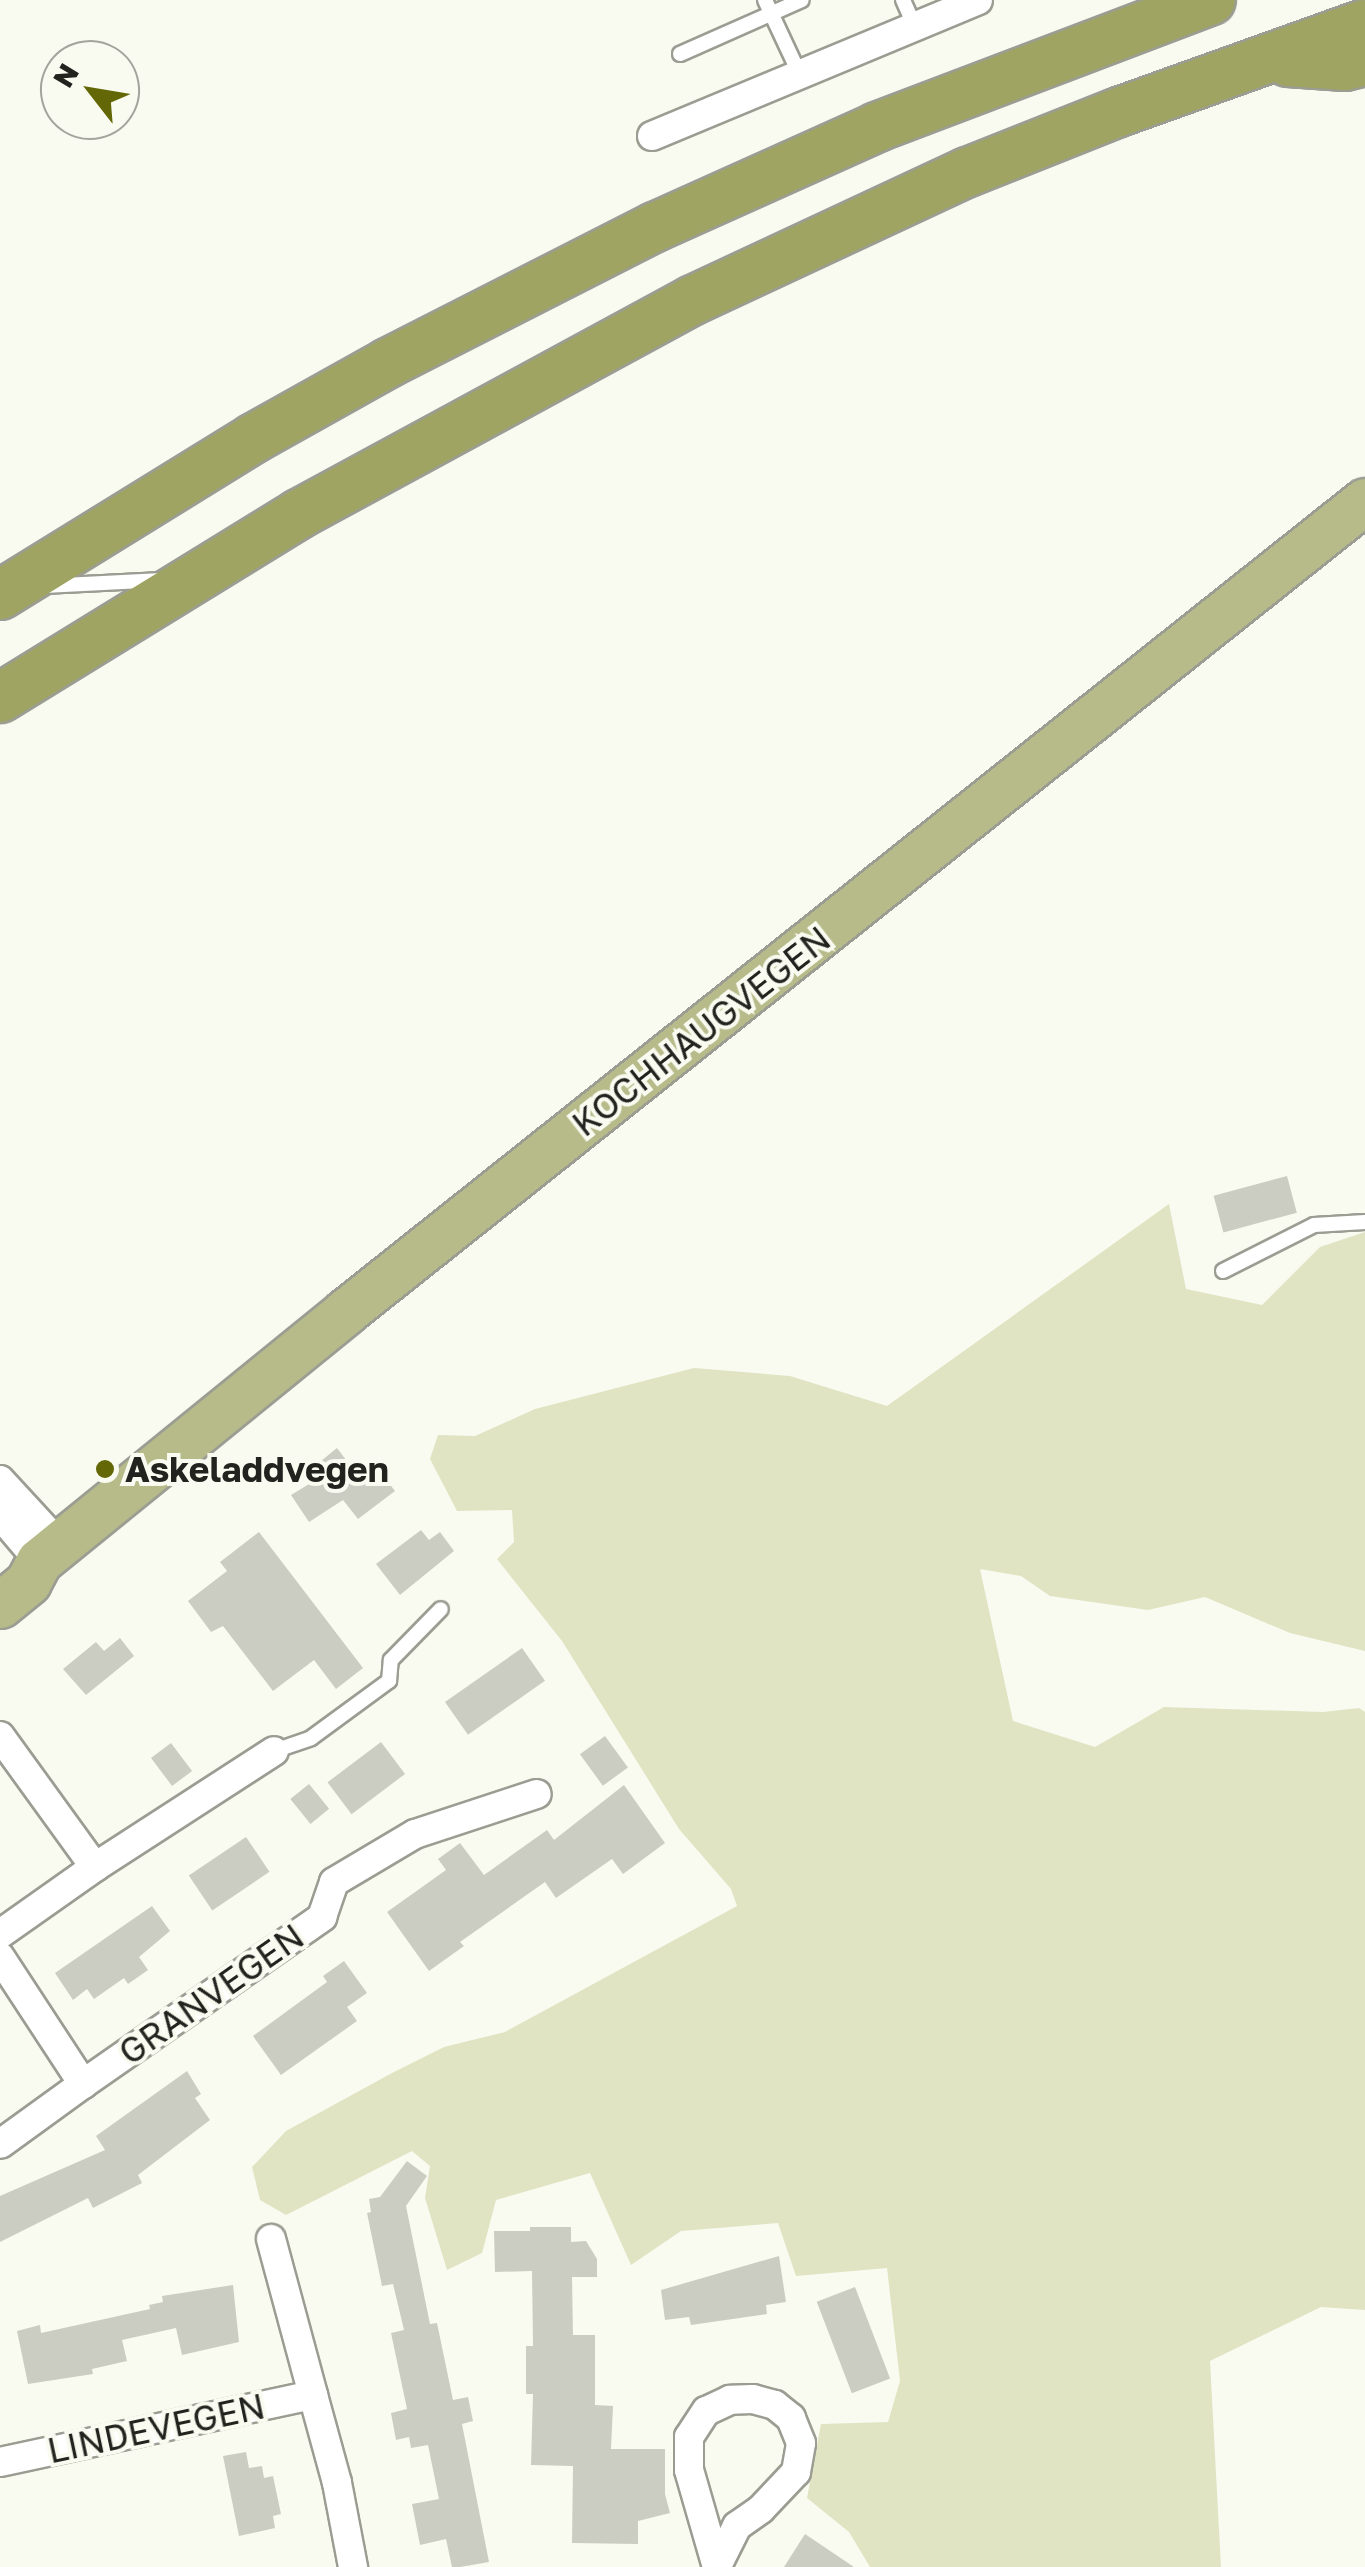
<!DOCTYPE html>
<style>
body{margin:0}
#map{position:relative;width:1365px;height:2567px;overflow:hidden;background:#f9fbf0;font-family:"Golos Text",sans-serif}
div>[style]{position:absolute}
.green>*{inset:0;background:#e0e4c3}
.building>*{inset:0;background:#cbcdc2;transform-origin:0 0}
.roads{filter:drop-shadow(2px 0 #9b9d93) drop-shadow(-2px 0 #9b9d93) drop-shadow(0 2px #9b9d93) drop-shadow(0 -2px #9b9d93)}
.service>*{height:14px;margin:-7px;padding:0 7px;transform-origin:7px;border-radius:7px;background:#fff}
.minor>*{height:28px;margin:-14px;padding:0 14px;transform-origin:14px;border-radius:14px;background:#fff}
.primary>*{height:45px;margin:-22.5px;padding:0 22.5px;transform-origin:22.5px;border-radius:22.5px;background:#b7bb8a}
.trunk>*{height:48px;margin:-24px;padding:0 24px;transform-origin:24px;border-radius:24px;background:#9fa463}
.dots>*{width:28px;height:28px;translate:-50% -50%;box-sizing:border-box;border:5px solid #f9fbf0;border-radius:50%}
span{translate:-50% -50%;white-space:nowrap;text-align:center;line-height:1.15;-webkit-text-stroke:8px #f9fbf0;paint-order:stroke}
.street-label{font-size:35px;color:#22221e}
.poi-label{font-size:35px;color:#22221e;font-weight:700}
.left{translate:0 -50%;text-align:left}
.north{position:absolute;left:40px;top:40px;width:100px;height:100px;box-sizing:border-box;background:#f9fbf0;border:2px solid #a3a49c;border-radius:50%;rotate:301deg;font-size:28px;font-weight:700;line-height:40px;text-align:center;color:#22221e}
.north::after{content:'';display:block;margin:auto;width:35px;height:45px;background:#636705;clip-path:polygon(50% 0,100% 100%,50% 72%,0 100%)}
</style>
<div id="map">
<div class="green">
<div style="clip-path:polygon(1169px 1204px,1186px 1289px,1262px 1305px,1320px 1247px,1365px 1232px,1365px 1651px,1290px 1633px,1205px 1597px,1148px 1610px,1050px 1596px,1021px 1576px,980px 1569px,1013px 1721px,1095px 1747px,1164px 1707px,1323px 1712px,1359px 1708px,1365px 1712px,1365px 2310px,1321px 2307px,1210px 2361px,1221px 2567px,870px 2567px,849px 2532px,807px 2498px,821px 2424px,888px 2422px,900px 2381px,887px 2268px,796px 2276px,778px 2223px,681px 2231px,631px 2265px,590px 2173px,496px 2200px,482px 2253px,447px 2270px,425px 2198px,430px 2166px,412px 2151px,286px 2215px,260px 2200px,252px 2167px,286px 2131px,392px 2073px,444px 2047px,505px 2032px,737px 1906px,731px 1889px,679px 1829px,562px 1641px,497px 1559px,514px 1542px,512px 1510px,457px 1511px,430px 1459px,438px 1435px,475px 1436px,535px 1409px,694px 1368px,790px 1376px,887px 1406px)"></div>
</div>
<div class="building">
<div style="left:1287px;top:1176px;width:38px;height:76px;rotate:75deg"></div>
<div style="clip-path:polygon(337px 1448px,356px 1473px,372px 1461px,395px 1491px,358px 1519px,343px 1500px,309px 1522px,291px 1495px,324px 1475px,316px 1465px)"></div>
<div style="clip-path:polygon(421px 1530px,429px 1540px,440px 1532px,454px 1551px,400px 1595px,376px 1564px)"></div>
<div style="clip-path:polygon(259px 1532px,363px 1668px,336px 1689px,314px 1660px,273px 1691px,223px 1626px,211px 1632px,188px 1601px,227px 1571px,220px 1562px)"></div>
<div style="clip-path:polygon(120px 1638px,134px 1656px,86px 1695px,63px 1669px,96px 1642px,104px 1651px)"></div>
<div style="left:522px;top:1648px;width:40px;height:94px;rotate:55deg"></div>
<div style="left:605px;top:1736px;width:39px;height:31px;rotate:54deg"></div>
<div style="left:381px;top:1742px;width:40px;height:67px;rotate:53deg"></div>
<div style="left:171px;top:1743px;width:35px;height:25px;rotate:53deg"></div>
<div style="left:309px;top:1784px;width:32px;height:24px;rotate:51deg"></div>
<div style="clip-path:polygon(624px 1785px,665px 1843px,623px 1874px,612px 1859px,556px 1898px,545px 1882px,460px 1942px,464px 1946px,429px 1971px,387px 1912px,446px 1870px,438px 1859px,460px 1843px,484px 1875px,547px 1830px,554px 1840px)"></div>
<div style="left:246px;top:1837px;width:42px;height:69px;rotate:56deg"></div>
<div style="clip-path:polygon(152px 1906px,170px 1931px,139px 1957px,148px 1970px,128px 1984px,124px 1978px,94px 1999px,87px 1989px,73px 2000px,55px 1973px)"></div>
<div style="clip-path:polygon(344px 1961px,367px 1993px,347px 2007px,357px 2021px,281px 2075px,253px 2036px,327px 1982px,323px 1976px)"></div>
<div style="clip-path:polygon(187px 2071px,201px 2094px,195px 2098px,210px 2120px,138px 2175px,142px 2183px,93px 2208px,88px 2198px,0 2242px,0 2196px,105px 2150px,96px 2136px)"></div>
<div style="clip-path:polygon(407px 2161px,427px 2176px,406px 2206px,430px 2324px,437px 2323px,453px 2400px,468px 2397px,473px 2421px,462px 2424px,489px 2562px,460px 2567px,452px 2567px,446px 2539px,420px 2545px,412px 2504px,439px 2499px,428px 2445px,411px 2448px,409px 2437px,396px 2440px,391px 2413px,407px 2409px,391px 2333px,404px 2330px,393px 2284px,382px 2286px,367px 2213px,371px 2212px,369px 2199px,380px 2197px)"></div>
<div style="clip-path:polygon(530px 2227px,571px 2227px,571px 2242px,586px 2241px,597px 2259px,597px 2277px,572px 2277px,573px 2335px,595px 2335px,595px 2405px,613px 2406px,611px 2449px,665px 2449px,665px 2494px,670px 2513px,638px 2521px,638px 2544px,572px 2543px,573px 2466px,531px 2465px,533px 2394px,526px 2394px,526px 2346px,533px 2346px,532px 2271px,495px 2272px,494px 2231px,530px 2231px)"></div>
<div style="clip-path:polygon(779px 2256px,786px 2302px,766px 2305px,767px 2314px,691px 2325px,689px 2317px,665px 2320px,661px 2290px)"></div>
<div style="clip-path:polygon(233px 2285px,239px 2342px,182px 2355px,176px 2328px,122px 2340px,127px 2361px,92px 2369px,93px 2374px,28px 2384px,17px 2331px,40px 2325px,41px 2333px,150px 2309px,149px 2305px,163px 2302px,162px 2296px)"></div>
<div style="left:855px;top:2287px;width:98px;height:41px;rotate:69deg"></div>
<div style="clip-path:polygon(246px 2452px,249px 2468px,262px 2466px,264px 2478px,273px 2476px,281px 2514px,273px 2516px,275px 2528px,239px 2536px,223px 2456px)"></div>
<div style="clip-path:polygon(805px 2534px,854px 2567px,784px 2567px)"></div>
</div>
<div class="roads">
<div class="service">
<div style="left:765px;top:0;width:81px;rotate:65deg"></div>
<div style="left:903px;top:0;width:27px;rotate:66deg"></div>
<div style="left:680px;top:54px;width:133px;rotate:-23.9deg"></div>
<div style="left:44px;top:586px;width:118px;rotate:-2.9deg"></div>
<div style="left:1223px;top:1271px;width:102px;rotate:-26.8deg"></div>
<div style="left:1314px;top:1225px;width:51px;rotate:-3.4deg"></div>
<div style="left:274px;top:1751px;width:39px;rotate:-19deg"></div>
<div style="left:311px;top:1738px;width:97px;rotate:-36.2deg"></div>
<div style="left:389px;top:1681px;width:21px;rotate:-85deg"></div>
<div style="left:391px;top:1660px;width:71px;rotate:-45.6deg"></div>
</div>
<div class="minor">
<div style="left:652px;top:136px;width:353px;rotate:-22.6deg"></div>
<div style="left:0;top:1480px;width:87px;rotate:47.3deg"></div>
<div style="left:0;top:1515px;width:60px;rotate:49.7deg"></div>
<div style="left:0;top:1736px;width:162px;rotate:54.1deg"></div>
<div style="left:95px;top:1867px;width:116px;rotate:144.8deg"></div>
<div style="left:95px;top:1867px;width:213px;rotate:-32.9deg"></div>
<div style="left:0;top:1957px;width:152px;rotate:56.8deg"></div>
<div style="left:83px;top:2084px;width:102px;rotate:144.1deg"></div>
<div style="left:83px;top:2084px;width:292px;rotate:-34.9deg"></div>
<div style="left:322px;top:1917px;width:37px;rotate:-71deg"></div>
<div style="left:334px;top:1882px;width:94px;rotate:-30.7deg"></div>
<div style="left:415px;top:1834px;width:128px;rotate:-18.2deg"></div>
<div style="left:271px;top:2239px;width:162px;rotate:74.9deg"></div>
<div style="left:0;top:2462px;width:320px;rotate:-12.1deg"></div>
<div style="left:313px;top:2395px;width:91px;rotate:74.7deg"></div>
<div style="left:337px;top:2483px;width:86px;rotate:79.2deg"></div>
<div style="left:717px;top:2566px;width:45px;rotate:-63.4deg"></div>
<div style="left:737px;top:2526px;width:29px;rotate:-35deg"></div>
<div style="left:761px;top:2509px;width:51px;rotate:-46.6deg"></div>
<div style="left:796px;top:2472px;width:29px;rotate:-80deg"></div>
<div style="left:801px;top:2443px;width:27px;rotate:-112deg"></div>
<div style="left:791px;top:2418px;width:21px;rotate:-141deg"></div>
<div style="left:775px;top:2405px;width:23px;rotate:-165deg"></div>
<div style="left:753px;top:2399px;width:23px;rotate:178deg"></div>
<div style="left:730px;top:2400px;width:26px;rotate:155deg"></div>
<div style="left:706px;top:2411px;width:31px;rotate:123deg"></div>
<div style="left:689px;top:2437px;width:33px;rotate:90deg"></div>
<div style="left:689px;top:2470px;width:101px;rotate:73.9deg"></div>
</div>
<div class="primary">
<div style="left:0;top:1605px;width:36px;rotate:-39deg"></div>
<div style="left:28px;top:1582px;width:24px;rotate:-62deg"></div>
<div style="left:39px;top:1561px;width:395px;rotate:-39.1deg"></div>
<div style="left:345px;top:1312px;width:1303px;rotate:-38.49deg"></div>
</div>
<div class="trunk">
<div style="left:1288px;top:62px;width:57px;rotate:4deg"></div>
<div style="left:1345px;top:66px;width:21px;rotate:-14deg"></div>
<div style="left:0;top:595px;width:299px;rotate:-31.7deg"></div>
<div style="left:254px;top:438px;width:154px;rotate:-29.2deg"></div>
<div style="left:388px;top:363px;width:300px;rotate:-27deg"></div>
<div style="left:655px;top:227px;width:243px;rotate:-24.2deg"></div>
<div style="left:877px;top:127px;width:357px;rotate:-20.8deg"></div>
<div style="left:0;top:698px;width:351px;rotate:-31.6deg"></div>
<div style="left:299px;top:514px;width:448px;rotate:-28.5deg"></div>
<div style="left:693px;top:300px;width:303px;rotate:-25deg"></div>
<div style="left:968px;top:172px;width:162px;rotate:-21.7deg"></div>
<div style="left:1119px;top:112px;width:261px;rotate:-19.7deg"></div>
</div>
</div>
<div class="dots">
<div style="left:105px;top:1469px;background:#636705"></div>
</div>
<div class="street-label">
<span style="left:701px;top:1031px;rotate:-38deg">KOCHHAUGVEGEN</span>
<span style="left:211px;top:1994px;rotate:-35deg">GRANVEGEN</span>
<span style="left:156px;top:2428px;rotate:-12deg">LINDEVEGEN</span>
</div>
<div class="poi-label">
<span class="left" style="left:125px;top:1469px">Askeladdvegen</span>
</div>
<div class="north">N</div>
</div>
